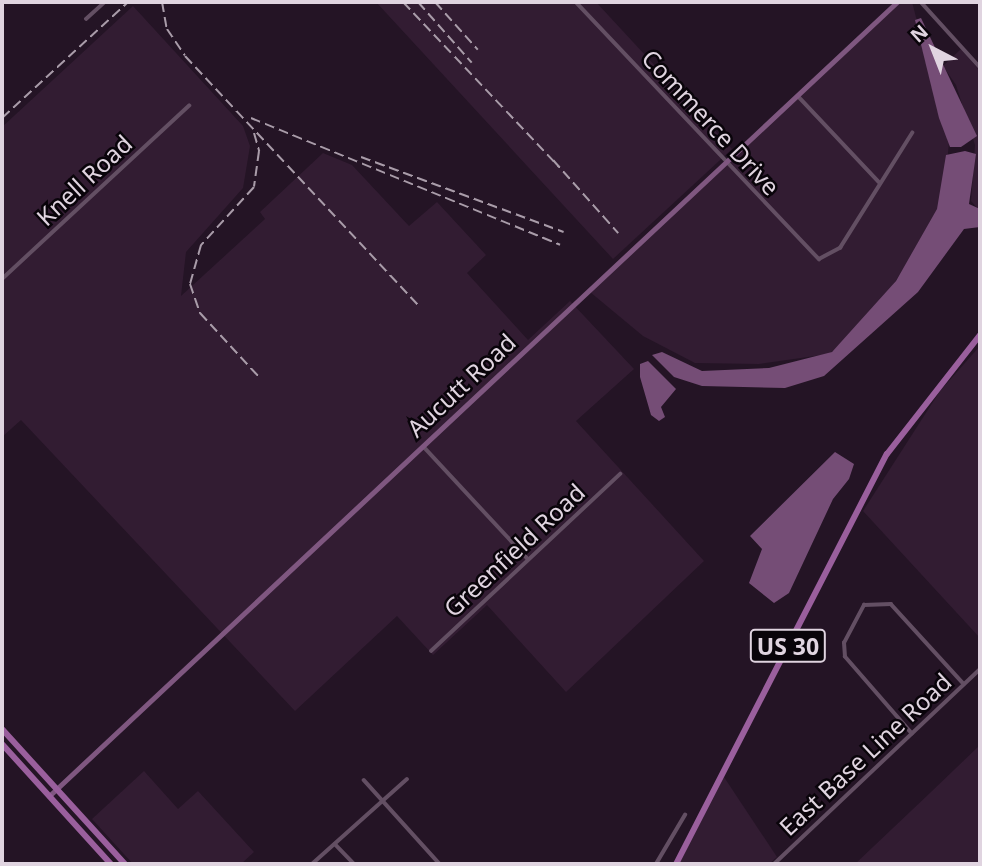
<!DOCTYPE html>
<style>
body{margin:0}
#map{position:relative;width:982px;height:866px;overflow:hidden;background:#241425;font-family:"Noto Sans",sans-serif}
div>[style]{position:absolute}
.built>*{inset:0;background:#321c32}
.water>*{inset:0;background:#754d76}
.street>*{height:3.5px;margin:-1.75px;padding:0 1.75px;transform-origin:1.75px;border-radius:1.75px;background:#634f63}
.secondary>*{height:5px;margin:-2.5px;padding:0 2.5px;transform-origin:2.5px;border-radius:2.5px;background:#7f5780}
.primary>*{height:6px;margin:-3px;padding:0 3px;transform-origin:3px;border-radius:3px;background:#9a5f9d}
.rail>*{height:2px;margin-top:-1px;transform-origin:0;background:repeating-linear-gradient(90deg,#a99ca9 0 10px,transparent 0 15px)}
span{translate:-50% -50%;white-space:nowrap;text-align:center;line-height:1.15;-webkit-text-stroke:5px #09040a;paint-order:stroke}
.shield-label span{padding:2px 5px;background:#09040a;border:2px solid;border-radius:5px;-webkit-text-stroke-width:0}
.shield-label{font-size:23px;color:#e0d4e0;font-weight:700}
.street-label{font-size:24px;color:#e0d4e0}
.frame{position:absolute;inset:0;border:4px solid #e0d4e0;pointer-events:none}
.north{position:absolute;left:898px;top:14px;width:70px;height:70px;-webkit-text-stroke:5px #09040a;paint-order:stroke;rotate:318deg;font-size:19px;font-weight:700;line-height:28px;text-align:center;color:#e0d4e0}
.north::after{content:'';display:block;margin:auto;width:24px;height:32px;background:#e0d4e0;clip-path:polygon(50% 0,100% 100%,50% 72%,0 100%)}
</style>
<div id="map">
<div class="built">
<div style="clip-path:polygon(376px 2px,596px 2px,732px 149px,613px 259px)"></div>
<div style="clip-path:polygon(901px 2px,912px 2px,949px 142px,943px 206px,871px 320px,829px 354px,759px 364px,695px 363px,643px 336px,590px 292px)"></div>
<div style="clip-path:polygon(133px 6px,243px 126px,250px 146px,243px 188px,186px 252px,181px 296px,265px 219px,260px 212px,323px 153px,352px 165px,409px 226px,437px 202px,486px 255px,467px 273px,528px 340px,570px 301px,634px 369px,576px 421px,704px 561px,566px 692px,487px 605px,433px 655px,397px 616px,295px 711px,21px 420px,2px 437px,2px 127px)"></div>
<div style="clip-path:polygon(961px 49px,980px 71px,980px 211px,971px 201px,975px 145px,956px 85px,943px 66px)"></div>
<div style="clip-path:polygon(980px 346px,980px 638px,863px 511px,940px 391px)"></div>
<div style="clip-path:polygon(980px 745px,980px 864px,855px 864px,931px 792px)"></div>
<div style="clip-path:polygon(144px 771px,178px 809px,198px 791px,254px 852px,241px 864px,133px 864px,92px 819px)"></div>
<div style="clip-path:polygon(724px 777px,777px 857px,769px 864px,679px 864px)"></div>
</div>
<div class="water">
<div style="clip-path:polygon(921px 18px,977px 136px,961px 147px,950px 147px,939px 118px,915px 20px)"></div>
<div style="clip-path:polygon(965px 151px,976px 154px,969px 204px,980px 209px,980px 227px,964px 229px,918px 292px,824px 376px,785px 388px,702px 386px,674px 377px,652px 355px,662px 352px,702px 371px,769px 368px,832px 352px,896px 281px,937px 209px,946px 155px)"></div>
<div style="clip-path:polygon(648px 361px,676px 389px,661px 407px,665px 417px,659px 421px,651px 415px,640px 377px,640px 364px)"></div>
<div style="clip-path:polygon(835px 452px,854px 464px,849px 479px,833px 499px,789px 593px,774px 603px,749px 583px,762px 549px,750px 536px)"></div>
</div>
<div class="street">
<div style="left:576px;top:2px;width:354px;rotate:46.6deg"></div>
<div style="left:819px;top:259px;width:24px;rotate:-28deg"></div>
<div style="left:840px;top:248px;width:136px;rotate:-57.9deg"></div>
<div style="left:921px;top:2px;width:88px;rotate:47.8deg"></div>
<div style="left:86px;top:19px;width:25px;rotate:-42deg"></div>
<div style="left:798px;top:96px;width:118px;rotate:46.7deg"></div>
<div style="left:2px;top:279px;width:255px;rotate:-42.8deg"></div>
<div style="left:424px;top:447px;width:153px;rotate:47.1deg"></div>
<div style="left:431px;top:651px;width:259px;rotate:-43.1deg"></div>
<div style="left:912px;top:734px;width:102px;rotate:-131deg"></div>
<div style="left:845px;top:657px;width:14px;rotate:-94deg"></div>
<div style="left:844px;top:643px;width:43px;rotate:-62.2deg"></div>
<div style="left:864px;top:605px;width:27px;rotate:-2deg"></div>
<div style="left:891px;top:604px;width:108px;rotate:47.6deg"></div>
<div style="left:364px;top:780px;width:113px;rotate:47.9deg"></div>
<div style="left:335px;top:844px;width:28px;rotate:46deg"></div>
<div style="left:312px;top:864px;width:127px;rotate:-41.8deg"></div>
<div style="left:656px;top:864px;width:57px;rotate:-59.4deg"></div>
<div style="left:774px;top:864px;width:284px;rotate:-43.4deg"></div>
</div>
<div class="secondary">
<div style="left:49px;top:796px;width:1162px;rotate:-43.12deg"></div>
</div>
<div class="primary">
<div style="left:2px;top:729px;width:183px;rotate:47.7deg"></div>
<div style="left:2px;top:744px;width:162px;rotate:47.8deg"></div>
<div style="left:676px;top:864px;width:461px;rotate:-62.8deg"></div>
<div style="left:887px;top:454px;width:151px;rotate:-52deg"></div>
</div>
<div class="rail">
<div style="left:162px;top:2px;width:27px;rotate:80deg"></div>
<div style="left:167px;top:29px;width:32px;rotate:56deg"></div>
<div style="left:185px;top:56px;width:341px;rotate:46.9deg"></div>
<div style="left:403px;top:2px;width:227px;rotate:46.6deg"></div>
<div style="left:418px;top:2px;width:81px;rotate:48.5deg"></div>
<div style="left:435px;top:2px;width:64px;rotate:48.1deg"></div>
<div style="left:2px;top:118px;width:171px;rotate:-42.6deg"></div>
<div style="left:251px;top:118px;width:334px;rotate:22.3deg"></div>
<div style="left:254px;top:133px;width:19px;rotate:74deg"></div>
<div style="left:259px;top:151px;width:36px;rotate:98deg"></div>
<div style="left:254px;top:187px;width:79px;rotate:132.4deg"></div>
<div style="left:201px;top:245px;width:41px;rotate:105.8deg"></div>
<div style="left:190px;top:284px;width:31px;rotate:71deg"></div>
<div style="left:200px;top:313px;width:87px;rotate:47.3deg"></div>
<div style="left:361px;top:157px;width:216px;rotate:20.3deg"></div>
<div style="left:553px;top:160px;width:98px;rotate:48.3deg"></div>
</div>
<div class="shield-label">
<span style="left:788px;top:646px">US 30</span>
</div>
<div class="street-label">
<span style="left:711px;top:122px;rotate:47deg">Commerce Drive</span>
<span style="left:84px;top:180px;rotate:-43deg">Knell Road</span>
<span style="left:461px;top:385px;rotate:-43deg">Aucutt Road</span>
<span style="left:514px;top:550px;rotate:-43deg">Greenfield Road</span>
<span style="left:865px;top:754px;rotate:-43deg">East Base Line Road</span>
</div>
<div class="frame"></div>
<div class="north">N</div>
</div>
